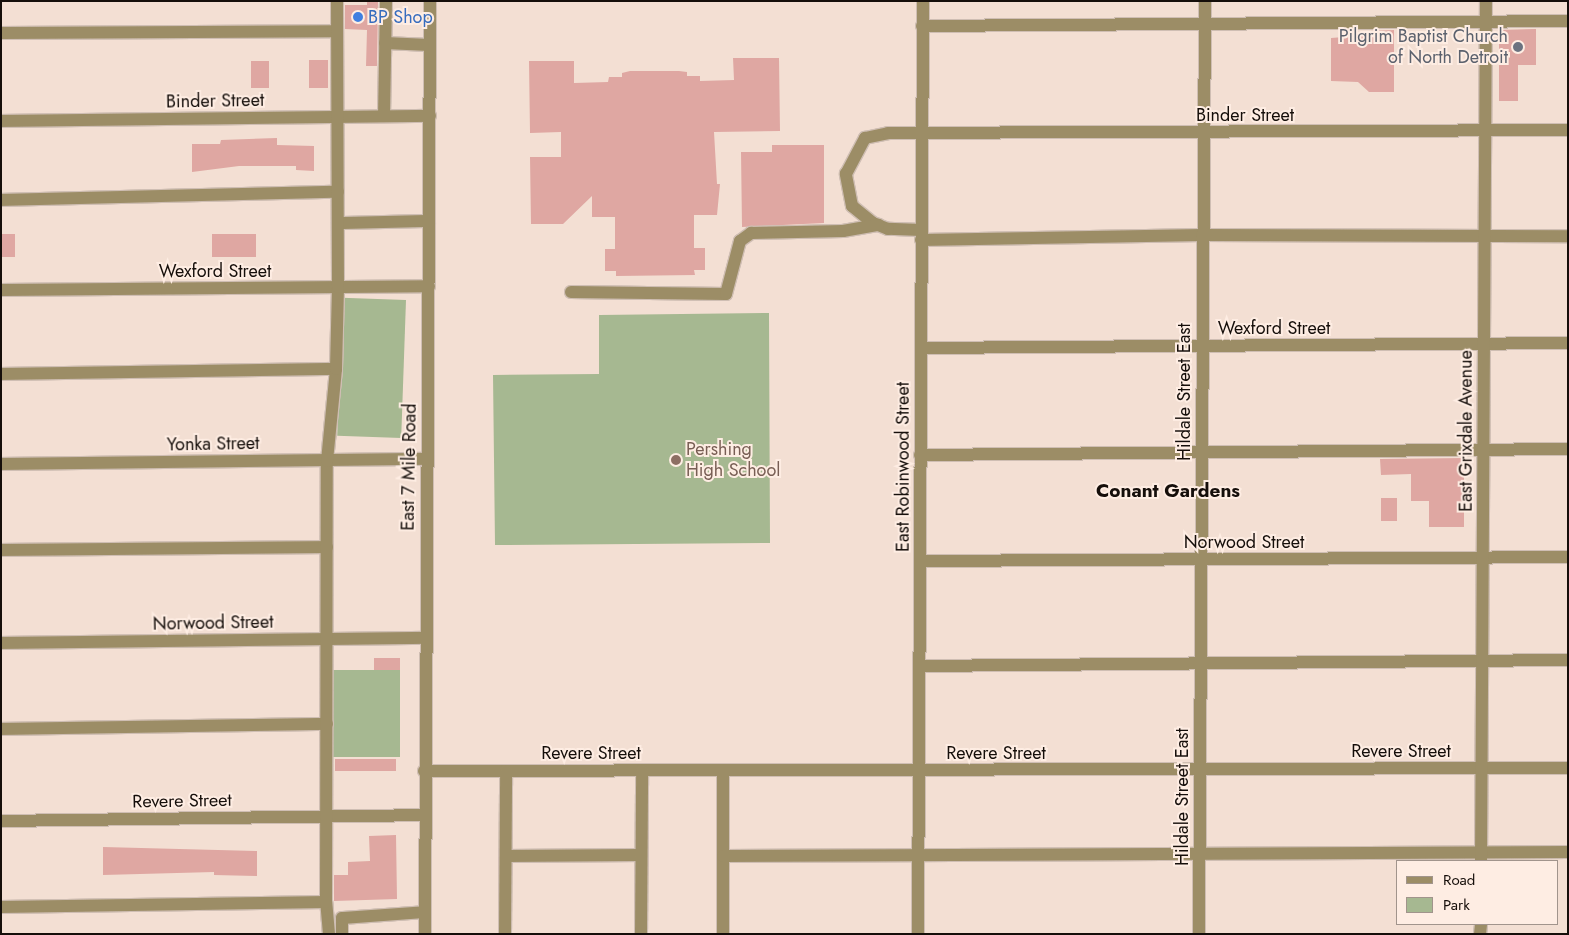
<!DOCTYPE html>
<style>
body{margin:0}
#map{position:relative;width:1569px;height:935px;overflow:hidden;background:#f3dfd3;font-family:Jost,sans-serif}
div>[style]{position:absolute}
.green>*{inset:0;background:#a6b891;transform-origin:0 0}
.building>*{inset:0;background:#dfa7a2;transform-origin:0 0}
.roads{filter:drop-shadow(1px 0 #cfbeb3) drop-shadow(-1px 0 #cfbeb3) drop-shadow(0 1px #cfbeb3) drop-shadow(0 -1px #cfbeb3)}
.minor>*{height:12px;margin:-6px;padding:0 6px;transform-origin:6px;border-radius:6px;background:#9c8d66}
.dots>*{width:14px;height:14px;translate:-50% -50%;box-sizing:border-box;border:2px solid #feede3;border-radius:50%}
span{translate:-50% -50%;white-space:nowrap;text-align:center;line-height:1.15;-webkit-text-stroke:4px #feede3;paint-order:stroke}
.shop-label{font-size:18px;color:#366cbe}
.left{translate:0 -50%;text-align:left}
.worship-label{font-size:18px;color:#5b616d}
.right{translate:-100% -50%;text-align:right}
.street-label{font-size:18px;color:#150e0a}
.education-label{font-size:18px;color:#785e54}
.neighbourhood-label{font-size:19px;color:#150e0a;font-weight:700}
.frame{position:absolute;inset:0;border:2px solid #150e0a;pointer-events:none}
.legend{position:absolute;left:1396px;top:860px;width:162px;height:65px;box-sizing:border-box;background:#feede3;border:1px solid #a1948c;margin:0;padding:6px 9px;list-style:none;font-size:15px;color:#150e0a}
.legend li{display:flex;align-items:center;gap:10px;height:25px}
.legend b{width:25px;border:1px solid #a1948c}
</style>
<div id="map">
<div class="green">
<div style="left:406px;top:300px;width:138px;height:64px;rotate:92deg"></div>
<div style="clip-path:polygon(769px 313px,770px 543px,495px 545px,493px 375px,599px 374px,599px 315px)"></div>
<div style="left:332px;top:670px;width:68px;height:87px"></div>
</div>
<div class="building">
<div style="clip-path:polygon(367px 1px,378px 1px,377px 66px,366px 66px,367px 30px,345px 29px,345px 5px,367px 5px)"></div>
<div style="clip-path:polygon(1536px 29px,1536px 65px,1518px 65px,1518px 101px,1499px 101px,1499px 30px)"></div>
<div style="clip-path:polygon(1394px 30px,1394px 92px,1369px 92px,1358px 82px,1331px 81px,1331px 38px,1370px 35px,1370px 31px)"></div>
<div style="clip-path:polygon(733px 58px,779px 58px,780px 131px,714px 132px,717px 184px,720px 184px,717px 215px,694px 215px,694px 248px,705px 248px,705px 270px,694px 270px,695px 275px,616px 276px,616px 271px,605px 271px,605px 249px,615px 249px,615px 217px,592px 217px,592px 196px,563px 224px,531px 224px,530px 157px,561px 157px,561px 132px,530px 133px,529px 61px,574px 61px,574px 83px,608px 82px,609px 77px,622px 77px,622px 73px,630px 71px,679px 71px,687px 72px,687px 76px,700px 76px,700px 81px,734px 80px)"></div>
<div style="left:309px;top:60px;width:19px;height:28px"></div>
<div style="left:251px;top:61px;width:18px;height:27px"></div>
<div style="clip-path:polygon(277px 138px,277px 145px,314px 146px,314px 171px,296px 170px,296px 166px,239px 166px,192px 172px,192px 144px,220px 144px,221px 140px)"></div>
<div style="clip-path:polygon(772px 145px,824px 145px,824px 223px,742px 227px,741px 152px,772px 152px)"></div>
<div style="left:1px;top:234px;width:14px;height:23px"></div>
<div style="left:256px;top:234px;width:23px;height:44px;rotate:90deg"></div>
<div style="clip-path:polygon(1464px 458px,1464px 527px,1429px 527px,1429px 501px,1411px 501px,1411px 474px,1381px 475px,1380px 459px)"></div>
<div style="left:1381px;top:498px;width:16px;height:23px"></div>
<div style="left:374px;top:658px;width:26px;height:12px"></div>
<div style="left:396px;top:759px;width:12px;height:61px;rotate:90deg"></div>
<div style="clip-path:polygon(396px 835px,397px 899px,334px 901px,334px 875px,348px 875px,348px 862px,370px 861px,369px 836px)"></div>
<div style="clip-path:polygon(103px 847px,257px 851px,257px 876px,214px 875px,214px 872px,103px 875px)"></div>
</div>
<div class="roads">
<div class="minor">
<div style="left:922px;top:26px;width:646px;rotate:-0.44deg"></div>
<div style="left:1px;top:33px;width:336px;rotate:-0.3deg"></div>
<div style="left:385px;top:43px;width:44px;rotate:2.6deg"></div>
<div style="left:384px;top:116px;width:115px;rotate:-89deg"></div>
<div style="left:1px;top:121px;width:429px;rotate:-0.7deg"></div>
<div style="left:1px;top:200px;width:337px;rotate:-1.4deg"></div>
<div style="left:339px;top:223px;width:90px;rotate:-1.3deg"></div>
<div style="left:921px;top:230px;width:33px;rotate:-178deg"></div>
<div style="left:888px;top:229px;width:16px;rotate:-158deg"></div>
<div style="left:873px;top:223px;width:27px;rotate:-141deg"></div>
<div style="left:852px;top:206px;width:33px;rotate:-101deg"></div>
<div style="left:846px;top:174px;width:41px;rotate:-62.2deg"></div>
<div style="left:865px;top:138px;width:24px;rotate:-12deg"></div>
<div style="left:888px;top:133px;width:680px;rotate:-0.25deg"></div>
<div style="left:921px;top:240px;width:281px;rotate:-1deg"></div>
<div style="left:1202px;top:235px;width:366px;rotate:0.2deg"></div>
<div style="left:1px;top:290px;width:428px;rotate:-0.5deg"></div>
<div style="left:571px;top:292px;width:155px;rotate:0.7deg"></div>
<div style="left:726px;top:294px;width:55px;rotate:-75.2deg"></div>
<div style="left:740px;top:241px;width:14px;rotate:-36deg"></div>
<div style="left:751px;top:233px;width:92px;rotate:-1.2deg"></div>
<div style="left:843px;top:231px;width:36px;rotate:-10deg"></div>
<div style="left:921px;top:348px;width:647px;rotate:-0.44deg"></div>
<div style="left:1px;top:374px;width:335px;rotate:-0.9deg"></div>
<div style="left:920px;top:455px;width:648px;rotate:-0.53deg"></div>
<div style="left:1px;top:464px;width:425px;rotate:-0.7deg"></div>
<div style="left:1px;top:550px;width:326px;rotate:-0.5deg"></div>
<div style="left:920px;top:561px;width:648px;rotate:-0.35deg"></div>
<div style="left:1px;top:643px;width:425px;rotate:-0.7deg"></div>
<div style="left:919px;top:666px;width:649px;rotate:-0.53deg"></div>
<div style="left:1px;top:729px;width:326px;rotate:-0.9deg"></div>
<div style="left:424px;top:771px;width:1144px;rotate:-0.15deg"></div>
<div style="left:723px;top:771px;width:163px;rotate:90deg"></div>
<div style="left:1px;top:821px;width:423px;rotate:-0.8deg"></div>
<div style="left:506px;top:856px;width:135px;rotate:-0.4deg"></div>
<div style="left:723px;top:856px;width:845px;rotate:-0.27deg"></div>
<div style="left:1481px;top:861px;width:860px;rotate:-89.67deg"></div>
<div style="left:1px;top:907px;width:325px;rotate:-0.9deg"></div>
<div style="left:329px;top:934px;width:32px;rotate:-95deg"></div>
<div style="left:326px;top:902px;width:441px;rotate:-89.9deg"></div>
<div style="left:327px;top:461px;width:92px;rotate:-84.4deg"></div>
<div style="left:336px;top:369px;width:82px;rotate:-88.6deg"></div>
<div style="left:338px;top:287px;width:286px;rotate:-90.2deg"></div>
<div style="left:342px;top:934px;width:16px;rotate:-90deg"></div>
<div style="left:342px;top:918px;width:83px;rotate:-4.1deg"></div>
<div style="left:425px;top:934px;width:933px;rotate:-89.69deg"></div>
<div style="left:505px;top:934px;width:163px;rotate:-89.6deg"></div>
<div style="left:641px;top:934px;width:163px;rotate:-89.6deg"></div>
<div style="left:918px;top:934px;width:933px;rotate:-89.69deg"></div>
<div style="left:1199px;top:934px;width:933px;rotate:-89.63deg"></div>
<div style="left:1480px;top:934px;width:10px;rotate:-84deg"></div>
</div>
</div>
<div class="dots">
<div style="left:358px;top:17px;background:#3f7fe0"></div>
<div style="left:1518px;top:47px;background:#6b7280"></div>
<div style="left:676px;top:460px;background:#8d6e63"></div>
</div>
<div class="shop-label">
<span class="left" style="left:368px;top:17px">BP Shop</span>
</div>
<div class="worship-label">
<span class="right" style="left:1508px;top:47px">Pilgrim Baptist Church<br>of North Detroit</span>
</div>
<div class="street-label">
<span style="left:215px;top:101px;rotate:-1deg">Binder Street</span>
<span style="left:1245px;top:115px">Binder Street</span>
<span style="left:215px;top:271px">Wexford Street</span>
<span style="left:1274px;top:328px">Wexford Street</span>
<span style="left:1184px;top:392px;rotate:-90deg">Hildale Street East</span>
<span style="left:1466px;top:431px;rotate:-90deg">East Grixdale Avenue</span>
<span style="left:213px;top:444px;rotate:-1deg">Yonka Street</span>
<span style="left:409px;top:467px;rotate:-89deg">East 7 Mile Road</span>
<span style="left:903px;top:467px;rotate:-90deg">East Robinwood Street</span>
<span style="left:1244px;top:542px">Norwood Street</span>
<span style="left:213px;top:623px;rotate:-1deg">Norwood Street</span>
<span style="left:1401px;top:751px">Revere Street</span>
<span style="left:591px;top:753px">Revere Street</span>
<span style="left:996px;top:753px">Revere Street</span>
<span style="left:1182px;top:797px;rotate:-90deg">Hildale Street East</span>
<span style="left:182px;top:801px;rotate:-1deg">Revere Street</span>
</div>
<div class="education-label">
<span class="left" style="left:686px;top:460px">Pershing<br>High School</span>
</div>
<div class="neighbourhood-label">
<span style="left:1168px;top:491px">Conant Gardens</span>
</div>
<div class="frame"></div>
<ul class="legend">
<li><b style="height:6px;background:#9c8d66"></b>Road</li>
<li><b style="height:14px;background:#a6b891"></b>Park</li>
</ul>
</div>
